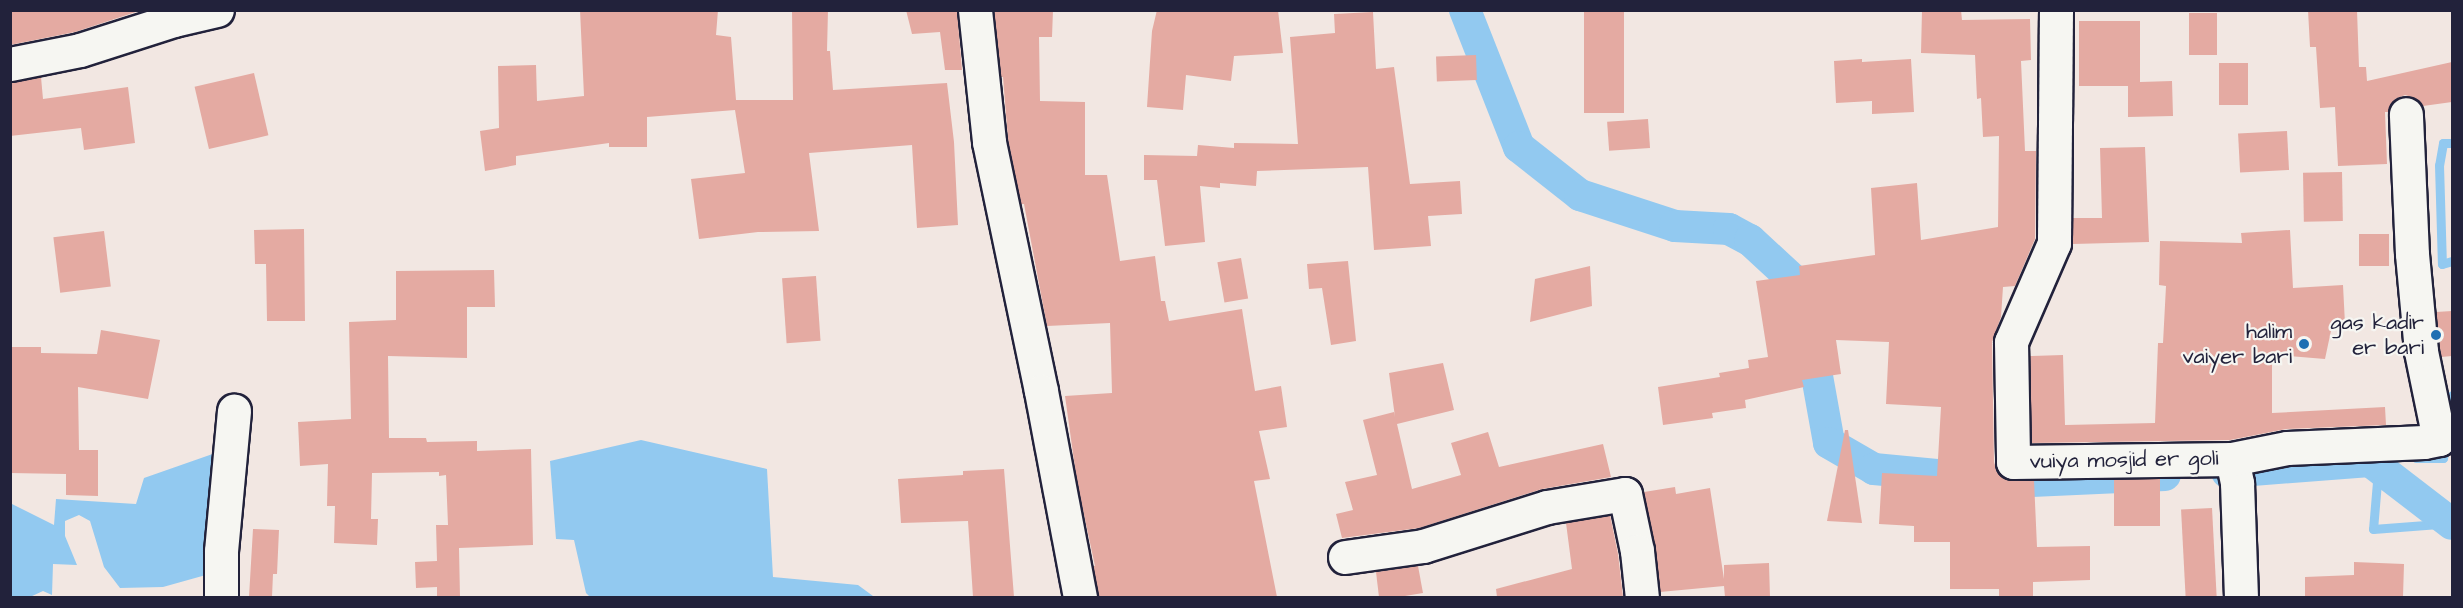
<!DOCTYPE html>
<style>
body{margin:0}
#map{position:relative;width:2463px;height:608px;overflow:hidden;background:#f2e7e2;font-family:"Architects Daughter",sans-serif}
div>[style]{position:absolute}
.water>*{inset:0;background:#92c9f0}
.stream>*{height:9px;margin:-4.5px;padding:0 4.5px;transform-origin:4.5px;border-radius:4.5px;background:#92c9f0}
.canal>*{height:32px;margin:-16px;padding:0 16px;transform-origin:16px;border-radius:16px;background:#92c9f0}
.building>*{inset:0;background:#e4aaa2;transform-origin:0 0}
.roads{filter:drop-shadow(2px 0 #22223b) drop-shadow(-2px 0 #22223b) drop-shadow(0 2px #22223b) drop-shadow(0 -2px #22223b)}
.minor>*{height:33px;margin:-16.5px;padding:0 16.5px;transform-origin:16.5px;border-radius:16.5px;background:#f6f6f2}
.dots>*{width:16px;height:16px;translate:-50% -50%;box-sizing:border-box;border:3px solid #f6f6f2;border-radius:50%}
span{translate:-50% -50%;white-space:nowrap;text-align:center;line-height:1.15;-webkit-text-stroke:4.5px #f6f6f2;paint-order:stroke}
.poi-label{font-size:22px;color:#22223b}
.right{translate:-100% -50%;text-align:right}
.street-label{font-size:22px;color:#22223b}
.frame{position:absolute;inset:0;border:12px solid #22223b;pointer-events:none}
</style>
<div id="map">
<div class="water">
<div style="clip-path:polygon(641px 440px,767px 469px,773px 577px,858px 585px,873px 596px,893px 597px,590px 597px,586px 593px,574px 540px,556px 539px,550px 461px)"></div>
<div style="clip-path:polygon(224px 450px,213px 573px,163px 587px,120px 588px,104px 567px,90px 521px,79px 515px,65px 521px,65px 536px,77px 565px,53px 564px,52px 595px,43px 591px,30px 597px,11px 597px,10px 503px,54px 525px,56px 499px,136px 504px,144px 478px)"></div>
</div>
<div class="stream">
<div style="left:2452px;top:143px;width:9px;rotate:180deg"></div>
<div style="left:2443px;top:143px;width:22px;rotate:100deg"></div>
<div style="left:2439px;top:165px;width:99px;rotate:88.3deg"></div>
<div style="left:2442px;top:264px;width:10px;rotate:-17deg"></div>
<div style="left:2449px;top:422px;width:27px;rotate:-84deg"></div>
<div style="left:2388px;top:458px;width:9px;rotate:180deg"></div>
<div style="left:2379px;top:458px;width:71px;rotate:94.8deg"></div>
<div style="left:2373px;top:529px;width:79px;rotate:-4.3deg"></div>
<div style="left:2416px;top:458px;width:27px"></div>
<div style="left:2443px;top:458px;width:16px;rotate:-79deg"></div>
</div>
<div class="canal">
<div style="left:1465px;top:10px;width:147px;rotate:68.5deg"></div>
<div style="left:1519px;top:147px;width:78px;rotate:38.2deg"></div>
<div style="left:1580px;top:195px;width:100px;rotate:18.1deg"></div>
<div style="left:1675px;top:226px;width:54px;rotate:3.2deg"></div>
<div style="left:1729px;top:229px;width:24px;rotate:28deg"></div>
<div style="left:1750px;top:240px;width:69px;rotate:42.7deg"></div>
<div style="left:1801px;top:287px;width:158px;rotate:79.8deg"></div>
<div style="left:1829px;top:443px;width:52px;rotate:30deg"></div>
<div style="left:1874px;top:469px;width:139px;rotate:5.4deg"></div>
<div style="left:2012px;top:482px;width:153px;rotate:-2.6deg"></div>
<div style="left:2227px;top:472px;width:143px;rotate:-4.4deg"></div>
<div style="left:2370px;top:461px;width:103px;rotate:37.5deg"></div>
</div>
<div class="building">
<div style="clip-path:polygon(10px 10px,142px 10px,75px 32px,10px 45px)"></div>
<div style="clip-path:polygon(580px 10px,718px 10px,716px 35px,731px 37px,736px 100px,793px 100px,792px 10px,828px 10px,827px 51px,830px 51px,833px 90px,947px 83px,954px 142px,958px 225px,917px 228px,912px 145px,809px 153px,819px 231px,758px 232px,699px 239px,691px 179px,745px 173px,735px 110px,647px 117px,647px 147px,609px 147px,609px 143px,516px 156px,516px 165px,485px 171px,480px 131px,499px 128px,498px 66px,536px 65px,537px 101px,584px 96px)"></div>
<div style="clip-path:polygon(906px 10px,957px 10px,962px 70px,945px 70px,940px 32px,912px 34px)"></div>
<div style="clip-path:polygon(994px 10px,1053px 10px,1052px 37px,1039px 37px,1040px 101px,1085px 102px,1085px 175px,1107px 175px,1120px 261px,1155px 256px,1161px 301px,1165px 301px,1169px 321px,1242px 309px,1255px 391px,1281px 386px,1287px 427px,1259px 431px,1270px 479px,1254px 481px,1277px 597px,1098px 597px,1093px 566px,1095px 566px,1077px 482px,1065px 396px,1112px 393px,1110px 323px,1047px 326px,1024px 204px,1021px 204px,1008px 139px,1003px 77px,1001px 77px)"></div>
<div style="clip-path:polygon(1157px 10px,1278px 10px,1283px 53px,1234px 56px,1231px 81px,1186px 75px,1183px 110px,1147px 107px,1152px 31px)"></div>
<div style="left:1584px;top:10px;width:40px;height:103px"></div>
<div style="clip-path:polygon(1922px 10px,1961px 10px,1962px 20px,2030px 19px,2031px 60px,2021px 61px,2025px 151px,2036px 151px,2035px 239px,2015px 286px,2003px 287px,2001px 317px,1992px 342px,1994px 462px,1997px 472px,2004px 479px,2034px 480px,2037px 547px,2090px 546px,2090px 580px,2033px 582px,2033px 597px,1999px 597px,1999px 589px,1950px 589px,1950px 542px,1914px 542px,1914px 526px,1879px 524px,1882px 473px,1937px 476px,1941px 407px,1886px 404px,1889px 342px,1836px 340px,1841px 374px,1802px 380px,1804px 387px,1745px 400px,1746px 408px,1712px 413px,1713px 418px,1663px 425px,1658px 387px,1720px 377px,1719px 373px,1749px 368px,1748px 360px,1768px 357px,1756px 281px,1800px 275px,1799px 266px,1875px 255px,1871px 188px,1917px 183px,1921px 240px,1998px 227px,1999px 136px,1983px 137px,1981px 98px,1977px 99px,1975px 55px,1921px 53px)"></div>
<div style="clip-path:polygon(2308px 10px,2357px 10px,2359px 67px,2366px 67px,2367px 81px,2452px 62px,2452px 102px,2423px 106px,2415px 98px,2405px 95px,2395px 99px,2388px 112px,2385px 112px,2387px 164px,2338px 166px,2335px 107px,2320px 108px,2316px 47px,2310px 47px)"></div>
<div style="clip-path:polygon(1373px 12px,1376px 69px,1394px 67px,1410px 184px,1460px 181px,1462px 214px,1428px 216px,1431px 246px,1374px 250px,1368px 167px,1257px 171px,1256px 186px,1220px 183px,1220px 188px,1200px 186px,1205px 242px,1165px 246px,1157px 180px,1144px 180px,1144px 155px,1197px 156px,1198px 145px,1234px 148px,1234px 143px,1298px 144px,1290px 37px,1335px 33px,1334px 14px)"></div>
<div style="left:2189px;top:13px;width:28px;height:42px"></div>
<div style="clip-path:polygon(2079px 21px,2140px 21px,2140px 82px,2172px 81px,2173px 116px,2128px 117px,2128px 86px,2079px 86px)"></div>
<div style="left:1476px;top:55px;width:25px;height:40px;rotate:88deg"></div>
<div style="clip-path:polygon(1862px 59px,1862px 62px,1911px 59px,1914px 112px,1872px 114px,1872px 101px,1836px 103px,1834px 61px)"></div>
<div style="left:2219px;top:63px;width:29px;height:42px"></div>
<div style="left:254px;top:73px;width:64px;height:61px;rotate:77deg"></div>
<div style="clip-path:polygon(41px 77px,43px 99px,128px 87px,135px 143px,84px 150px,81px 128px,10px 136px,10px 82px)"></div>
<div style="left:1648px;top:119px;width:29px;height:41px;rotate:86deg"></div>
<div style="left:2287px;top:131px;width:39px;height:49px;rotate:87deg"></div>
<div style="clip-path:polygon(2145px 147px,2149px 242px,2073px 244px,2073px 218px,2102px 218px,2100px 148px)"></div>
<div style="left:2342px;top:172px;width:49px;height:39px;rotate:89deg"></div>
<div style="clip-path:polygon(304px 229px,305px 321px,267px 321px,266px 264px,255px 264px,254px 230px)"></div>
<div style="clip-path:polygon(2290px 230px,2293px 288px,2343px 285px,2345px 324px,2332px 326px,2325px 359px,2277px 355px,2277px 364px,2272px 364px,2272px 413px,2385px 407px,2386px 425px,2286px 429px,2230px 440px,2031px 443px,2030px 356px,2063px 355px,2065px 425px,2155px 423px,2158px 343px,2163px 343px,2166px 286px,2159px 285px,2160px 241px,2242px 243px,2241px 233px)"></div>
<div style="left:104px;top:231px;width:56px;height:51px;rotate:83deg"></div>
<div style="left:2359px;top:234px;width:30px;height:32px"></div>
<div style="left:1241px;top:258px;width:41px;height:24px;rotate:80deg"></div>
<div style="clip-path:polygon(1348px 261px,1356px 341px,1331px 345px,1322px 288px,1309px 289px,1307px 264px)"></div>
<div style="clip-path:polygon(1590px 266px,1592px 306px,1530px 322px,1535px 279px)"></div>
<div style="clip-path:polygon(494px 270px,495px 307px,467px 307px,467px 358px,388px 356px,389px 438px,426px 438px,427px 442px,477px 441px,477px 451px,531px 449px,533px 545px,459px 548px,460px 597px,437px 597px,437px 587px,416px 588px,415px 562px,437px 561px,436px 525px,448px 525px,446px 475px,439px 476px,439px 472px,372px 473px,371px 519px,378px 519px,377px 545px,334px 543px,335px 506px,327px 506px,328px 464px,300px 466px,298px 422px,351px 419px,349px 322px,396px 320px,396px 271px)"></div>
<div style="left:816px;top:276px;width:65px;height:34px;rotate:86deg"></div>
<div style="clip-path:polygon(2452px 311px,2452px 356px,2441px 357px,2436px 312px)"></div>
<div style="clip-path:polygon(101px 330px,160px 340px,148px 399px,78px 387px,79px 450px,98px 450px,98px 496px,66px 495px,66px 474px,10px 473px,10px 347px,41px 347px,41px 353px,97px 354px)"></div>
<div style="clip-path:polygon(1443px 363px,1454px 410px,1397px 424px,1412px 489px,1461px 475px,1451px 443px,1488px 432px,1499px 467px,1603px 444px,1611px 477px,1542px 489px,1419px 528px,1342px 538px,1336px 514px,1353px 510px,1345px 482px,1377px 475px,1363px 420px,1394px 412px,1395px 417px,1389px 373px)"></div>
<div style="clip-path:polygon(1845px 430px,1848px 430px,1862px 523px,1827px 521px)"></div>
<div style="clip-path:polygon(1004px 469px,1014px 597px,973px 597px,968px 521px,901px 523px,898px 479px,963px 475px,963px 471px)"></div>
<div style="left:2114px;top:479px;width:46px;height:47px"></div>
<div style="clip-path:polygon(1675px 487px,1676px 494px,1710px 488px,1724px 579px,1724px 565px,1769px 563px,1770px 597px,1725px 597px,1724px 586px,1660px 592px,1655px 547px,1644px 492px)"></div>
<div style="left:2212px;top:508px;width:89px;height:31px;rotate:87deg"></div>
<div style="clip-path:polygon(1610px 515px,1618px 554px,1623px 597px,1497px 597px,1496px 589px,1572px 569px,1566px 523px)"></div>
<div style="clip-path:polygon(253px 529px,279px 530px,277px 574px,273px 574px,272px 597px,249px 597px)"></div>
<div style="clip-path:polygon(2354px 562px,2404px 564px,2403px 597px,2305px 597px,2305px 577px,2354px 575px)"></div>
<div style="clip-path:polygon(1418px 566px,1423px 593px,1399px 597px,1379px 597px,1376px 572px)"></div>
</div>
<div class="roads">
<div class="minor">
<div style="left:975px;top:10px;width:133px;rotate:83.9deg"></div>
<div style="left:989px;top:142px;width:254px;rotate:78.2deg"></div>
<div style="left:1041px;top:391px;width:211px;rotate:79.3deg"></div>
<div style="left:2056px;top:10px;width:233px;rotate:90.5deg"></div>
<div style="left:2054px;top:243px;width:108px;rotate:113.5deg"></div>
<div style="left:2011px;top:342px;width:120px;rotate:89deg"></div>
<div style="left:2013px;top:462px;width:219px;rotate:-0.8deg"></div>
<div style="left:2232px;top:459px;width:25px;rotate:78deg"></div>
<div style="left:2237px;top:483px;width:115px;rotate:88deg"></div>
<div style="left:10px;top:64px;width:71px;rotate:-11.3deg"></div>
<div style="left:80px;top:50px;width:99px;rotate:-17.7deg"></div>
<div style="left:174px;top:20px;width:44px;rotate:-13.1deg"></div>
<div style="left:2232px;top:459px;width:56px;rotate:-11.3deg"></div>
<div style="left:2287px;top:448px;width:137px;rotate:-2.5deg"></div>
<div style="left:2424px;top:442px;width:15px;rotate:-11deg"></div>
<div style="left:2439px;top:439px;width:90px;rotate:-101.6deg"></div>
<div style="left:2421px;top:351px;width:97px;rotate:-95.3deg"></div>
<div style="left:2412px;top:254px;width:140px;rotate:-92.5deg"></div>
<div style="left:1345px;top:557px;width:79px;rotate:-8deg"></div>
<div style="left:1423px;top:546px;width:130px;rotate:-17.5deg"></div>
<div style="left:1547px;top:507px;width:79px;rotate:-9.5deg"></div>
<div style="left:1625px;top:494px;width:58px;rotate:78.1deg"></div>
<div style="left:1637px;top:551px;width:47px;rotate:83.9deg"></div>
<div style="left:221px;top:598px;width:47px;rotate:-90deg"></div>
<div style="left:221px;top:551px;width:141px;rotate:-84.7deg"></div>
</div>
</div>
<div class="dots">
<div style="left:2436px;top:335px;background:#1f6fb2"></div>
<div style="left:2304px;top:344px;background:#1f6fb2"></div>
</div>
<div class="poi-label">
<span class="right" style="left:2424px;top:335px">gas kadir<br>er bari</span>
<span class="right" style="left:2292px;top:344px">halim<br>vaiyer bari</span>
</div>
<div class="street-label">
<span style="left:2124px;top:460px;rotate:-1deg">vuiya mosjid er goli</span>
</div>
<div class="frame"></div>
</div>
